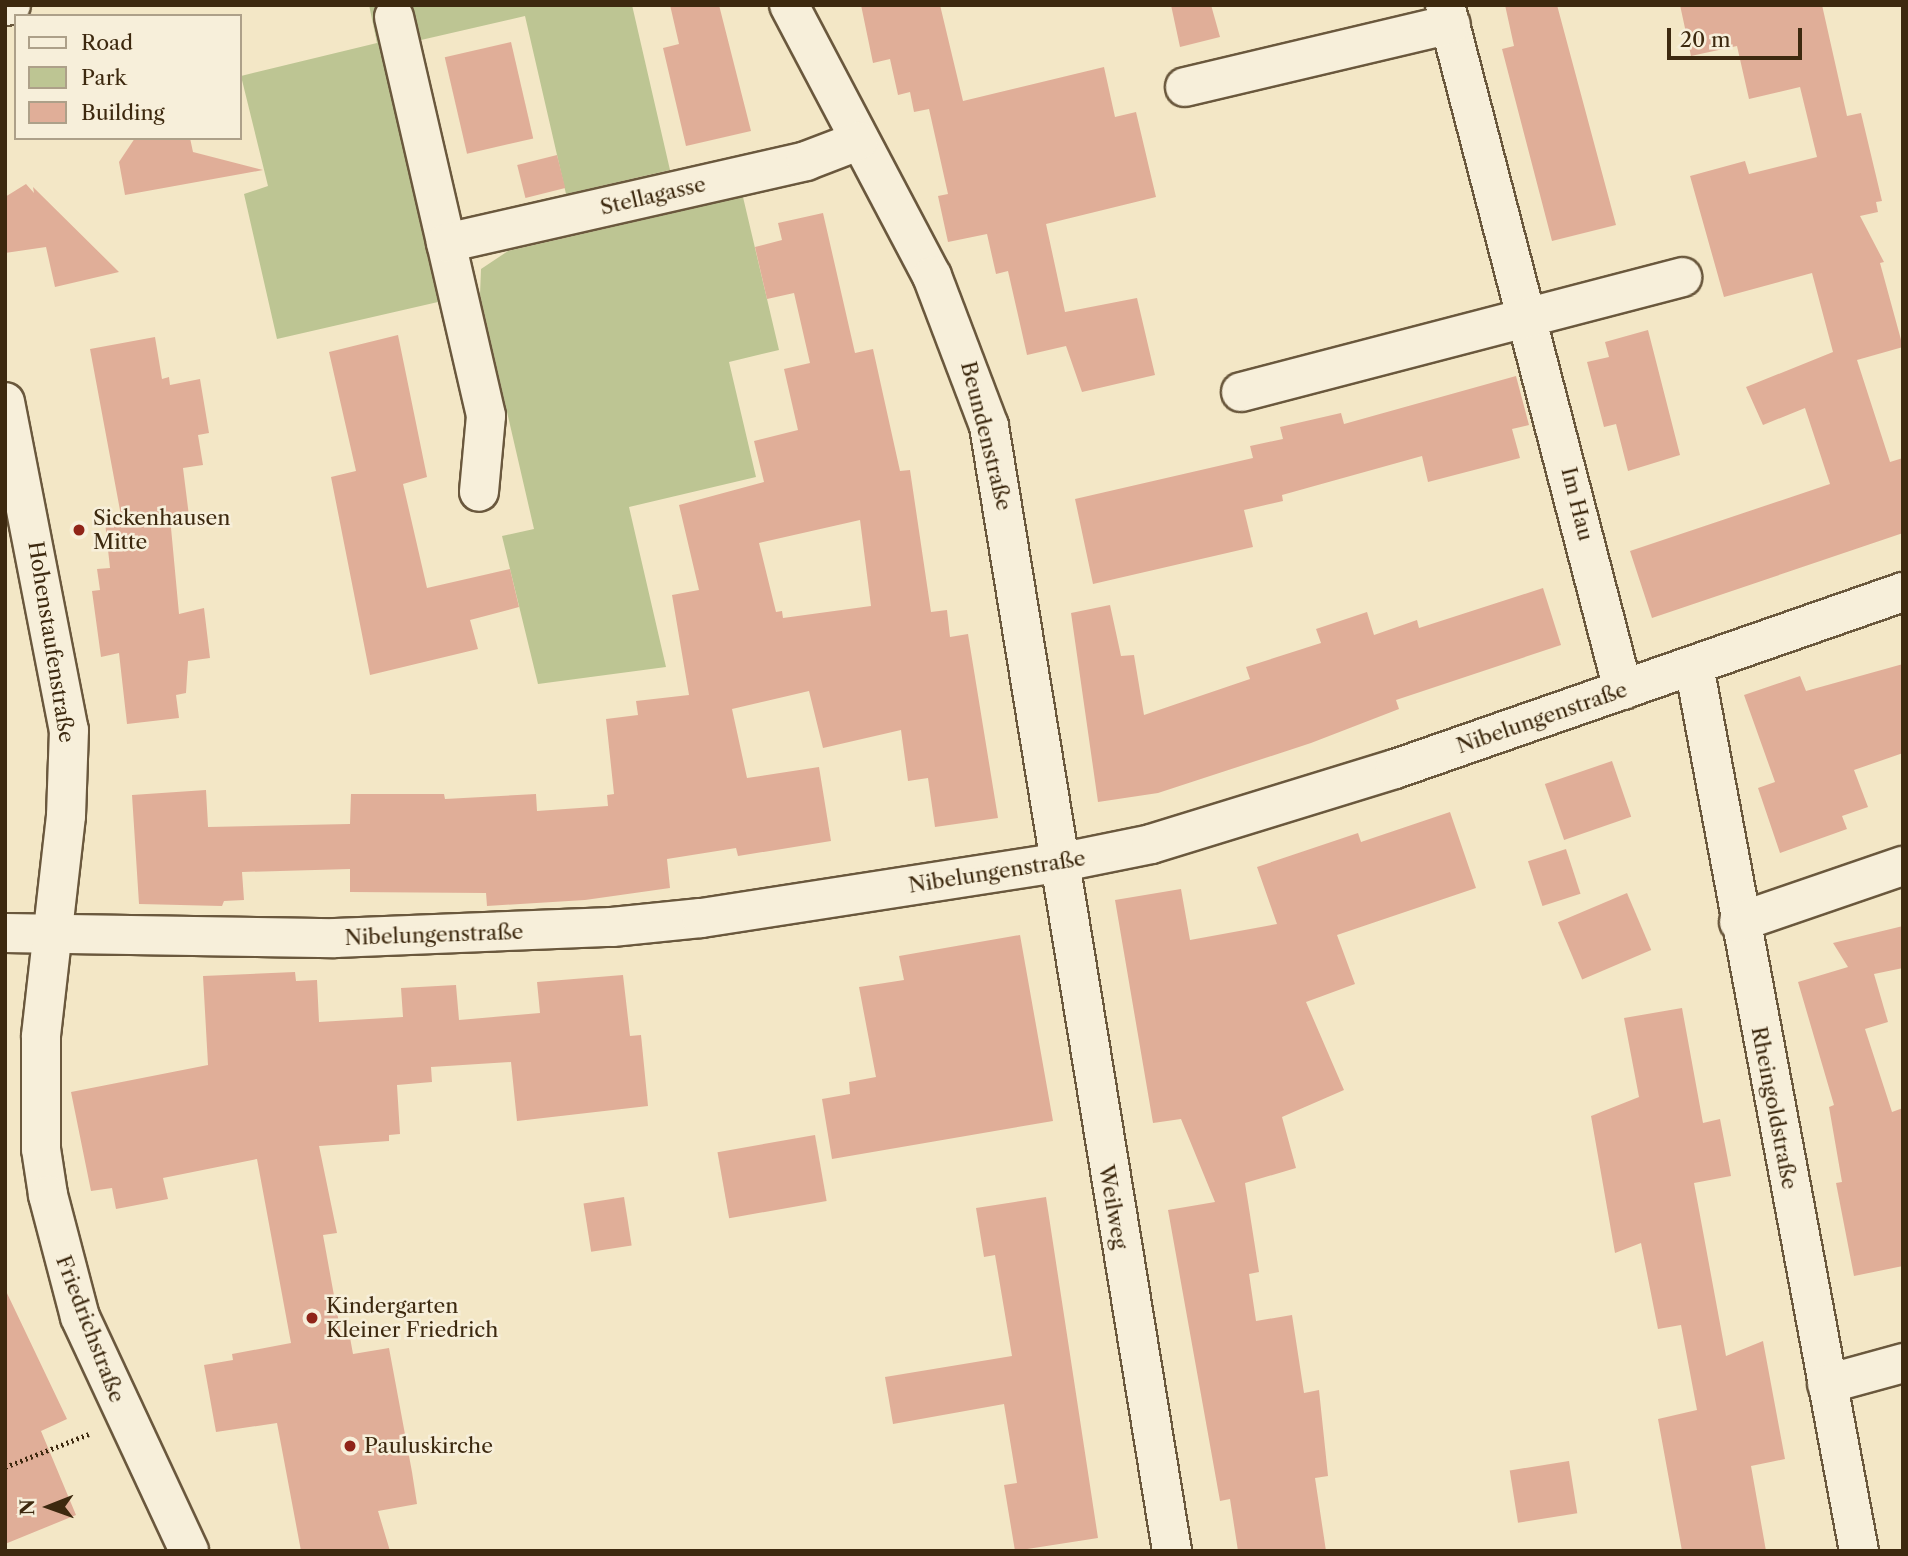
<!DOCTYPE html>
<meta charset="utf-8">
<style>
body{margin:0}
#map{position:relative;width:1908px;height:1556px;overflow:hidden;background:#f3e7c6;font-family:"Libre Caslon Text",serif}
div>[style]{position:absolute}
.green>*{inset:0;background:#bdc593}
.building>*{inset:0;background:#e0ae98;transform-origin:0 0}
.path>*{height:4.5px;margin-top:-2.25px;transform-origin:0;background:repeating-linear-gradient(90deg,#3d290f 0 2px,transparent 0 5.5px)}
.roads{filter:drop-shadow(2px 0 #6a583d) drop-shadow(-2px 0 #6a583d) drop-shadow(0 2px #6a583d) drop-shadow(0 -2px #6a583d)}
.street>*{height:38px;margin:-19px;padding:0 19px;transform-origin:19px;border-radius:19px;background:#f7efda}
.secondary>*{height:38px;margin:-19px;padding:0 19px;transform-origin:19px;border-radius:19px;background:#f7efda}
.dots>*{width:19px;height:19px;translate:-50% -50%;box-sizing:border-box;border:4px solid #f7efda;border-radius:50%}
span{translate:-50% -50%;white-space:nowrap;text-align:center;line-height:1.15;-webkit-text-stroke:5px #f7efda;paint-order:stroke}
.street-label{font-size:21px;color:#3d290f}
.poi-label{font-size:21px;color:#3d290f}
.left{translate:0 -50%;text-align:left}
.frame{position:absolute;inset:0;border:7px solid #3d290f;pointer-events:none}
.legend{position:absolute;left:14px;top:14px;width:228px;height:126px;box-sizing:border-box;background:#f7efda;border:2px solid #ada089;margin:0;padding:9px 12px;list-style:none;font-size:21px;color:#3d290f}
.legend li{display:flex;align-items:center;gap:14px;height:35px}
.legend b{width:35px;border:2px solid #ada089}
.north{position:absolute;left:14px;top:1472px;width:70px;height:70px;-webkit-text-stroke:5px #f7efda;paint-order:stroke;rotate:269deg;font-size:19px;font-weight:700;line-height:28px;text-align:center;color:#3d290f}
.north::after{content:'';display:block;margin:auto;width:24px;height:32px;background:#3d290f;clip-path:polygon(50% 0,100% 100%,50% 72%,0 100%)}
.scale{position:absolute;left:1667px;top:28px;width:135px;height:32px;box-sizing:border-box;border:4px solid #3d290f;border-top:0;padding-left:9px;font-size:21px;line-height:24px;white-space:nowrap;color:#3d290f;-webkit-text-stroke:5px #f7efda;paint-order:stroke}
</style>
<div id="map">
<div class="green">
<div style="clip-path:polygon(369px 5px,632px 5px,670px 170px,566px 194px,525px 16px,421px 40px,413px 7px,373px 17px,438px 302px,277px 339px,244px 194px,268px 186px,241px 76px,377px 43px)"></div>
<div style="clip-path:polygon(743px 197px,779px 350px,729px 362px,756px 477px,629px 507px,666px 667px,538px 684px,502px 536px,534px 529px,480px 295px,481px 269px,508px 251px)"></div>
</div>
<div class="building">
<div style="clip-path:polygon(670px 5px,719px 5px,751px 131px,686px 146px,663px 48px,679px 44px)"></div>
<div style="clip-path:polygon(861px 5px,940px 5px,963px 101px,1104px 67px,1115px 117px,1136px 112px,1156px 197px,1046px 224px,1065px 312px,1137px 298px,1155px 375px,1082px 392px,1066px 346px,1027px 355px,1008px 271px,996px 274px,987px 234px,948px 242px,938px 196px,948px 194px,929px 109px,914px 112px,910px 92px,898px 95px,890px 59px,873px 63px)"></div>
<div style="clip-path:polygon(1171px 5px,1211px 5px,1220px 37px,1180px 47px)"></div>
<div style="clip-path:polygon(1505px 5px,1557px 5px,1616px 225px,1552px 241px,1502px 49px,1514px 46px)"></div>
<div style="clip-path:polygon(1680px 5px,1822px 5px,1847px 116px,1861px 113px,1882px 201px,1876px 202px,1878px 212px,1860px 216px,1884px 262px,1880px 263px,1903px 347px,1857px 360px,1890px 462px,1903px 458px,1903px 533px,1652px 618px,1630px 551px,1830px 484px,1805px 408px,1763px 425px,1746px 387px,1833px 352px,1812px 273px,1724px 297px,1690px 176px,1745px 161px,1749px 174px,1817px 157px,1800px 87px,1749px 99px,1737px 46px,1691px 56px)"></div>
<div style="left:511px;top:42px;width:99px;height:68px;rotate:77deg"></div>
<div style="clip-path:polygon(135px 138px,190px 138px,193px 152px,263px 170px,125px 195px,119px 162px)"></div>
<div style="left:557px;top:155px;width:34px;height:41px;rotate:76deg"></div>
<div style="clip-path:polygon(26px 184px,34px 193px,33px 187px,119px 272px,55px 287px,46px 247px,5px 253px,5px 197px)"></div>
<div style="clip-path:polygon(evenodd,823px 213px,855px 353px,873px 349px,900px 471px,910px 470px,931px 612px,947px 610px,950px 637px,968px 634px,998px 818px,935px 827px,928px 778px,908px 781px,901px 730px,823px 748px,809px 691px,732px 709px,747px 778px,819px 767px,831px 841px,738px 856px,736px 848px,667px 859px,670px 888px,585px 900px,487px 906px,486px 893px,350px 892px,350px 869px,242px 872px,244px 900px,224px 901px,222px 906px,139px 904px,132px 795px,206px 790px,208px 827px,350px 824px,351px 794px,444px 794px,445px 799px,536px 794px,537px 811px,608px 806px,607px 795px,614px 794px,606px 719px,638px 715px,636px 701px,689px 695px,672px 595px,699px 590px,679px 505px,764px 482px,754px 441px,798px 430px,784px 369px,810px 363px,794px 293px,767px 299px,755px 247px,782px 240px,778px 223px,823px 213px,860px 520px,871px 606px,783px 618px,782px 611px,776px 612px,759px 543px,860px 520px)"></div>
<div style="clip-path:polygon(1648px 330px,1680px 455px,1628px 471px,1616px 424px,1604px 427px,1587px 362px,1609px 357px,1605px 342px)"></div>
<div style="clip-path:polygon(398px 335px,427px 477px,403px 484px,427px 588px,510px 569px,519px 607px,470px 620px,478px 649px,370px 675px,331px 477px,356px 471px,329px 352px)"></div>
<div style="clip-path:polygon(155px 337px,162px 379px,169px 377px,170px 385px,200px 379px,209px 433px,198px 435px,203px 465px,183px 468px,189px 516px,170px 517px,179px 614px,204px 608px,210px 658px,188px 661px,186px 693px,176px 695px,179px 718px,127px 724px,119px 653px,101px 657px,92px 591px,100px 590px,97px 569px,110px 568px,105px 522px,122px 521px,90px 349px)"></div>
<div style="clip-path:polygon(1516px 376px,1529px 425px,1512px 429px,1520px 458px,1428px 482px,1422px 456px,1282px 495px,1283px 501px,1244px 510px,1253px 547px,1093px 584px,1075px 499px,1253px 458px,1250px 446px,1283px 439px,1280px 427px,1341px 413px,1344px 424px)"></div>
<div style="clip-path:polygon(1543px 588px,1561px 645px,1396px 700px,1399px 709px,1311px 743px,1158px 793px,1098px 802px,1071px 613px,1110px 605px,1121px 656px,1134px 655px,1144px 715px,1250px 679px,1246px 667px,1321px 643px,1316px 629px,1367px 612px,1374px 635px,1417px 620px,1419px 628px)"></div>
<div style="clip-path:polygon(1903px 664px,1903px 753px,1854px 770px,1868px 807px,1842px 816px,1847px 829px,1780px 853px,1758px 788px,1775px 782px,1744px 695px,1800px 676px,1806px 691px)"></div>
<div style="left:1612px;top:761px;width:59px;height:71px;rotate:71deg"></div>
<div style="clip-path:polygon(1450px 812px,1476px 888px,1337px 935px,1355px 984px,1306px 1002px,1344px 1090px,1282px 1117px,1296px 1168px,1245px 1183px,1259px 1272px,1249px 1274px,1256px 1321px,1292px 1315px,1304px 1393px,1319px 1390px,1328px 1476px,1315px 1478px,1326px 1551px,1238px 1551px,1230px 1499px,1220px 1501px,1168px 1210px,1215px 1202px,1181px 1119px,1153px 1123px,1115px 900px,1181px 889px,1190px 940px,1277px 924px,1257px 867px,1358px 833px,1361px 842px)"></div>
<div style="left:1566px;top:849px;width:47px;height:40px;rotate:72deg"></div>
<div style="left:1627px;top:893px;width:62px;height:75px;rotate:67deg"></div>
<div style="clip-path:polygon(1903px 926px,1903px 968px,1874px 974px,1888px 1022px,1865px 1029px,1892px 1112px,1903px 1108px,1903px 1266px,1854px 1276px,1836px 1183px,1842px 1182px,1829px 1107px,1834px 1105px,1798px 982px,1848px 967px,1833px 943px)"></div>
<div style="clip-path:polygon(1020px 935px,1053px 1121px,832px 1159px,822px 1099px,850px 1094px,849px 1082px,876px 1077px,859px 987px,904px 980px,899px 956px)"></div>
<div style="clip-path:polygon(295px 972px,296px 981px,317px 980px,319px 1022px,403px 1017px,401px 988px,456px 985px,459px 1020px,540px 1013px,537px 982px,623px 975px,630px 1036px,641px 1035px,648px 1106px,517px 1121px,511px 1062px,431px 1067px,432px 1082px,397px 1085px,400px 1134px,389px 1135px,389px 1141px,319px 1146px,337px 1233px,323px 1235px,341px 1334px,349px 1332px,353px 1354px,389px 1348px,412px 1472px,417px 1504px,378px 1511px,390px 1551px,301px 1551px,277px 1423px,216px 1432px,204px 1365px,233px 1360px,232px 1354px,291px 1343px,257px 1159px,163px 1178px,168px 1199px,116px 1209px,112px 1188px,91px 1191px,71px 1092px,208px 1065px,203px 976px)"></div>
<div style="clip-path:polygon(1682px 1008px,1703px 1123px,1720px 1119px,1731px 1176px,1694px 1183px,1726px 1356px,1763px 1341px,1785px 1459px,1751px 1466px,1766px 1551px,1682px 1551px,1658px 1419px,1697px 1410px,1681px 1325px,1658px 1329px,1641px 1243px,1615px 1253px,1591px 1116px,1639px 1097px,1624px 1018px)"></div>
<div style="left:815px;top:1135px;width:67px;height:99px;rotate:80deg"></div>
<div style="left:624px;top:1197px;width:49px;height:41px;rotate:81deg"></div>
<div style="clip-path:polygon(1046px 1197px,1098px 1538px,1015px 1551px,1004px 1485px,1017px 1483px,1004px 1404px,893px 1424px,885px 1377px,1012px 1356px,995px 1255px,984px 1257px,976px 1208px)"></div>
<div style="clip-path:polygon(5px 1289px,67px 1419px,41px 1431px,76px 1515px,5px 1544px)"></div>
<div style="left:1569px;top:1461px;width:53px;height:60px;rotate:81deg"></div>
</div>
<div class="path">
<div style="left:5px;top:1467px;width:90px;rotate:-21.4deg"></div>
</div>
<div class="roads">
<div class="street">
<div style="left:789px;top:5px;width:306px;rotate:62.2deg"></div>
<div style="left:932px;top:276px;width:160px;rotate:69.2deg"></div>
<div style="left:989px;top:426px;width:1140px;rotate:80.76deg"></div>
<div style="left:1445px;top:5px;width:708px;rotate:75.43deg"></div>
<div style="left:5px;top:6px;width:6px;rotate:-9deg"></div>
<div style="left:394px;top:17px;width:409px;rotate:77deg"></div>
<div style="left:486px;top:416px;width:76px;rotate:95.3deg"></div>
<div style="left:1185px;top:87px;width:273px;rotate:-13.3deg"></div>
<div style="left:446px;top:243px;width:369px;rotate:-12.8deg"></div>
<div style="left:806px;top:161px;width:56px;rotate:-21deg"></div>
<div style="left:1241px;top:392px;width:456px;rotate:-14.6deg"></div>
<div style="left:1694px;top:666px;width:900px;rotate:79.44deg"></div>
<div style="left:1739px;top:922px;width:173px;rotate:-18.9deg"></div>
<div style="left:5px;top:933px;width:330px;rotate:0.9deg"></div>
<div style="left:335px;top:938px;width:277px;rotate:-2.3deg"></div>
<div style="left:612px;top:927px;width:89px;rotate:-5.8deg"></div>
<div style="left:701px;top:918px;width:361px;rotate:-8.8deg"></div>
<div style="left:1058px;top:863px;width:95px;rotate:-11.5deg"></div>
<div style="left:1151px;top:844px;width:255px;rotate:-17.1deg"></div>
<div style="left:1395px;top:769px;width:538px;rotate:-19.21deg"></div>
<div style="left:1827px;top:1384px;width:79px;rotate:-15.4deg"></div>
</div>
<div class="secondary">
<div style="left:5px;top:402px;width:334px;rotate:79deg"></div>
<div style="left:69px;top:730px;width:86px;rotate:92deg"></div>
<div style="left:66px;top:816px;width:222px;rotate:96.5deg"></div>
<div style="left:41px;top:1037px;width:112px;rotate:90deg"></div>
<div style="left:41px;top:1149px;width:47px;rotate:81.3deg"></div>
<div style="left:48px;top:1195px;width:126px;rotate:75.3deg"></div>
<div style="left:80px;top:1317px;width:258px;rotate:65deg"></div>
</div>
</div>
<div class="dots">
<div style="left:79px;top:530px;background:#8f2418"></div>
<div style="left:312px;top:1318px;background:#8f2418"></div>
<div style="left:350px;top:1446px;background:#8f2418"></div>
</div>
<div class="street-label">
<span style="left:653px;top:196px;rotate:-13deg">Stellagasse</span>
<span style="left:986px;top:436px;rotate:76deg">Beundenstraße</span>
<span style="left:1577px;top:504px;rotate:76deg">Im Hau</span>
<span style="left:51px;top:642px;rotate:81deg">Hohenstaufenstraße</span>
<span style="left:1542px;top:718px;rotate:-19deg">Nibelungenstraße</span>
<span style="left:997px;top:872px;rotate:-9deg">Nibelungenstraße</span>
<span style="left:434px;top:935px;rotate:-2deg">Nibelungenstraße</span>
<span style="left:1774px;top:1108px;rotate:79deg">Rheingoldstraße</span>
<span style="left:1113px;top:1207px;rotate:80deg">Weilweg</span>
<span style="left:90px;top:1329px;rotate:69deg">Friedrichstraße</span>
</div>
<div class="poi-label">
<span class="left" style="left:93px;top:530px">Sickenhausen<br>Mitte</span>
<span class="left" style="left:326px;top:1318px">Kindergarten<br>Kleiner Friedrich</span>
<span class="left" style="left:364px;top:1446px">Pauluskirche</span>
</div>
<div class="frame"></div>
<ul class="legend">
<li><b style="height:9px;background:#f7efda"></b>Road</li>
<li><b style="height:19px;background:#bdc593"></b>Park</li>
<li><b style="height:19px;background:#e0ae98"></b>Building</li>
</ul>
<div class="north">N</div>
<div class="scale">20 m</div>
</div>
